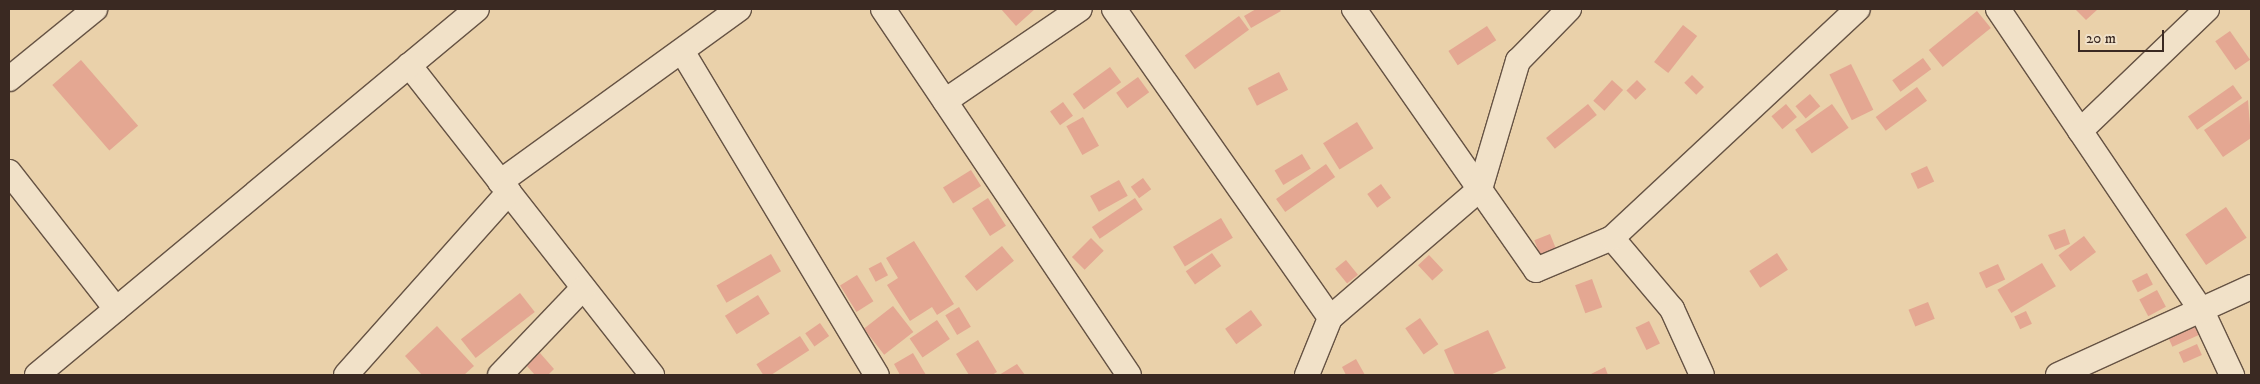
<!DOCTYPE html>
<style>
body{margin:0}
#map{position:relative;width:2260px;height:384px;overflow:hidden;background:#ead1aa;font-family:"IM FELL DW Pica",serif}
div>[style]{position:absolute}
.building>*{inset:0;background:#e4a792;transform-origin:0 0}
.roads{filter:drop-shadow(1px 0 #665344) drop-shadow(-1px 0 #665344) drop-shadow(0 1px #665344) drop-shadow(0 -1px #665344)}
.minor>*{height:24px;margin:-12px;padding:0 12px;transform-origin:12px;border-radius:12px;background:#f1e1c8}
span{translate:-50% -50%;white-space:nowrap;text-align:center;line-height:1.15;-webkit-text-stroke:4px #f1e1c8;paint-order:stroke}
.frame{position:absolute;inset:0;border:10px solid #3a2922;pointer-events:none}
.scale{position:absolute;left:2078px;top:30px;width:86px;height:22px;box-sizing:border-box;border:2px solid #3a2922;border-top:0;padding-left:6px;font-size:15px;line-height:18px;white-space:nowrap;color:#3a2922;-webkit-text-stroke:4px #f1e1c8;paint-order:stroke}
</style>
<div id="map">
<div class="building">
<div style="clip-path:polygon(1001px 9px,1035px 9px,1016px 26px)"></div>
<div style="clip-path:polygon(1256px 9px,1279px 9px,1281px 11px,1251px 28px,1244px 16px)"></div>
<div style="clip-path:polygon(2075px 9px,2098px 9px,2086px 20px)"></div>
<div style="left:1977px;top:11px;width:22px;height:62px;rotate:51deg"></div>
<div style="left:1239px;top:16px;width:17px;height:67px;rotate:54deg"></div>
<div style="left:1683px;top:25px;width:18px;height:47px;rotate:38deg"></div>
<div style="left:1487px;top:26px;width:17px;height:46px;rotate:57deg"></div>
<div style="left:2230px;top:31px;width:35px;height:18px;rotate:55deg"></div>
<div style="left:1923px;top:58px;width:14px;height:38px;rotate:54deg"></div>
<div style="left:81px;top:60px;width:87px;height:38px;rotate:49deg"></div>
<div style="left:1851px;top:64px;width:51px;height:24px;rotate:64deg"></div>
<div style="left:1110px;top:67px;width:19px;height:46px;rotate:54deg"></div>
<div style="left:1279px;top:72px;width:20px;height:35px;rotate:63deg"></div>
<div style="left:1692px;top:75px;width:17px;height:11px;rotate:45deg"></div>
<div style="left:1138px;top:77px;width:19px;height:27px;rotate:54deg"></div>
<div style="left:1612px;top:80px;width:15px;height:28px;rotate:42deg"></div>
<div style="left:1637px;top:80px;width:13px;height:15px;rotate:45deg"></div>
<div style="left:2233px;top:85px;width:16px;height:55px;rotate:55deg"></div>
<div style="left:1917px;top:87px;width:17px;height:51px;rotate:54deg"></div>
<div style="left:1810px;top:94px;width:16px;height:19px;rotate:50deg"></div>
<div style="clip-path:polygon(2248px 100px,2251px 138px,2223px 157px,2204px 130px)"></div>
<div style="left:1063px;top:102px;width:17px;height:16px;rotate:54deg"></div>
<div style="left:1588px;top:104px;width:14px;height:54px;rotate:51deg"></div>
<div style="left:1786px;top:104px;width:17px;height:19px;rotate:50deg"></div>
<div style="left:1832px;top:104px;width:29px;height:45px;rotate:55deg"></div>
<div style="left:1083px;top:117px;width:33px;height:19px;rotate:61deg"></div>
<div style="left:1357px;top:122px;width:31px;height:40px;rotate:58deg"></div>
<div style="left:1302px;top:154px;width:17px;height:32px;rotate:59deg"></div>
<div style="left:1326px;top:164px;width:16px;height:61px;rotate:55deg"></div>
<div style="left:1927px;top:166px;width:17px;height:18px;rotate:65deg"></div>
<div style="left:971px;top:170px;width:19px;height:33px;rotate:58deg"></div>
<div style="left:1143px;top:178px;width:14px;height:15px;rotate:54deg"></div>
<div style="left:1119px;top:180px;width:18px;height:33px;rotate:61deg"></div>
<div style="left:1381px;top:184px;width:17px;height:17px;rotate:54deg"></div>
<div style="left:988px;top:198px;width:33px;height:19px;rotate:57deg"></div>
<div style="left:1135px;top:198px;width:14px;height:52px;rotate:56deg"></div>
<div style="left:2226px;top:207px;width:37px;height:49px;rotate:56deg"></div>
<div style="left:1221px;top:218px;width:23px;height:56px;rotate:59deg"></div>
<div style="clip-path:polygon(2065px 229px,2070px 244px,2055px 250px,2048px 235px)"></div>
<div style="left:1550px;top:234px;width:16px;height:17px;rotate:68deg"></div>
<div style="left:2084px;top:236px;width:20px;height:32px;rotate:53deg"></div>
<div style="left:1091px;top:238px;width:18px;height:27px;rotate:45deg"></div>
<div style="clip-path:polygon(914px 241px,954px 304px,937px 315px,932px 307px,910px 321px,887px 285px,898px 278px,886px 258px)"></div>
<div style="left:1002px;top:246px;width:19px;height:48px;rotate:51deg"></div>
<div style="left:1212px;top:253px;width:16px;height:32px;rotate:55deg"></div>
<div style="left:1777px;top:253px;width:20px;height:33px;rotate:57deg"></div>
<div style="left:771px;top:254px;width:20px;height:63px;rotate:60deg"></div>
<div style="left:1429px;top:255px;width:21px;height:15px;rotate:47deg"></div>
<div style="left:1346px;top:260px;width:19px;height:14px;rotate:51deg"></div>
<div style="left:881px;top:262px;width:15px;height:14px;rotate:62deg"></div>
<div style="left:2042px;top:263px;width:27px;height:52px;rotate:59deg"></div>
<div style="left:1998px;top:264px;width:17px;height:21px;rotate:65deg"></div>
<div style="left:2147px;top:273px;width:13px;height:17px;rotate:63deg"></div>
<div style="left:857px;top:275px;width:31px;height:20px;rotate:58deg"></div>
<div style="left:1592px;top:279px;width:30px;height:18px;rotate:70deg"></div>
<div style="left:2157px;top:290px;width:19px;height:20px;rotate:62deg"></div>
<div style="left:520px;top:293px;width:24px;height:75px;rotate:52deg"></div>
<div style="left:758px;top:295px;width:22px;height:39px;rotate:58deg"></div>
<div style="left:1928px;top:302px;width:18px;height:21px;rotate:68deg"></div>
<div style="left:893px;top:306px;width:33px;height:37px;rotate:52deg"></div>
<div style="left:959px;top:307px;width:23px;height:16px;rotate:59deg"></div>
<div style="left:1251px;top:310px;width:19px;height:32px;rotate:54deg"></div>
<div style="left:2026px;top:311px;width:14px;height:13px;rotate:65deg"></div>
<div style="left:1420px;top:318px;width:32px;height:18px;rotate:55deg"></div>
<div style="left:937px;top:320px;width:23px;height:33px;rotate:56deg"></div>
<div style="left:1649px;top:321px;width:25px;height:15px;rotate:64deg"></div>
<div style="left:820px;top:323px;width:16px;height:18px;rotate:55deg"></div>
<div style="left:2194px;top:324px;width:12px;height:29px;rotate:66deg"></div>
<div style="clip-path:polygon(437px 326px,474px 366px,464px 375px,422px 375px,405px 356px)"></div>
<div style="clip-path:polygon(1488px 330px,1506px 368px,1490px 375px,1455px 375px,1444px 350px)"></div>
<div style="left:800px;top:336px;width:17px;height:52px;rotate:57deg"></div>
<div style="clip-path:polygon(978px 340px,997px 372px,992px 375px,969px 375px,956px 354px)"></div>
<div style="left:2197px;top:344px;width:12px;height:20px;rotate:66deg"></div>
<div style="clip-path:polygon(540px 353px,554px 369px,548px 375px,535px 375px,526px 365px)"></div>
<div style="clip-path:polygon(913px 353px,926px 375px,900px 375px,894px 364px)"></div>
<div style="clip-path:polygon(1356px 359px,1365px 375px,1346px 375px,1342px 367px)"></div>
<div style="clip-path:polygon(1017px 364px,1025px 375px,999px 375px)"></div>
<div style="clip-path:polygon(1605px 367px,1608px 375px,1592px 375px,1591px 374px)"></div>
</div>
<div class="roads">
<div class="minor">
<div style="left:883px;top:9px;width:441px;rotate:56.1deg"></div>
<div style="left:1114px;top:9px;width:377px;rotate:55deg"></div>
<div style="left:1354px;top:9px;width:318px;rotate:55.1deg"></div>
<div style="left:1536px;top:270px;width:82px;rotate:-22.8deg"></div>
<div style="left:1612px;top:238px;width:93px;rotate:49.8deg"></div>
<div style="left:1672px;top:309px;width:72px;rotate:65.6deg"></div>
<div style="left:1998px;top:9px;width:364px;rotate:56deg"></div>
<div style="left:2202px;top:311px;width:71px;rotate:64.9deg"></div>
<div style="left:682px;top:51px;width:378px;rotate:59deg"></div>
<div style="left:409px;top:65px;width:394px;rotate:51.9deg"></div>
<div style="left:9px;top:79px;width:111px;rotate:-39.1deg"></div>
<div style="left:945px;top:101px;width:163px;rotate:-34.3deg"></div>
<div style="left:2080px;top:131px;width:176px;rotate:-43.8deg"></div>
<div style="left:9px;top:172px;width:174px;rotate:52deg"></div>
<div style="left:500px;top:182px;width:295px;rotate:-35.9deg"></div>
<div style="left:1612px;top:238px;width:336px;rotate:-43deg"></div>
<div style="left:37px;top:375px;width:572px;rotate:-39.75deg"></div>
<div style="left:346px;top:375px;width:245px;rotate:-48.3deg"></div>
<div style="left:500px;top:375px;width:120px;rotate:-46.3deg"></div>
<div style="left:1307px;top:375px;width:61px;rotate:-68deg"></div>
<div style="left:1330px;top:318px;width:198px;rotate:-40.7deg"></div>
<div style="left:1480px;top:189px;width:134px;rotate:-73.5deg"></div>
<div style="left:1518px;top:61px;width:73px;rotate:-45.6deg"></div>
<div style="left:2058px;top:375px;width:212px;rotate:-24.5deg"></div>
</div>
</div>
<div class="frame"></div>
<div class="scale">20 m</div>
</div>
